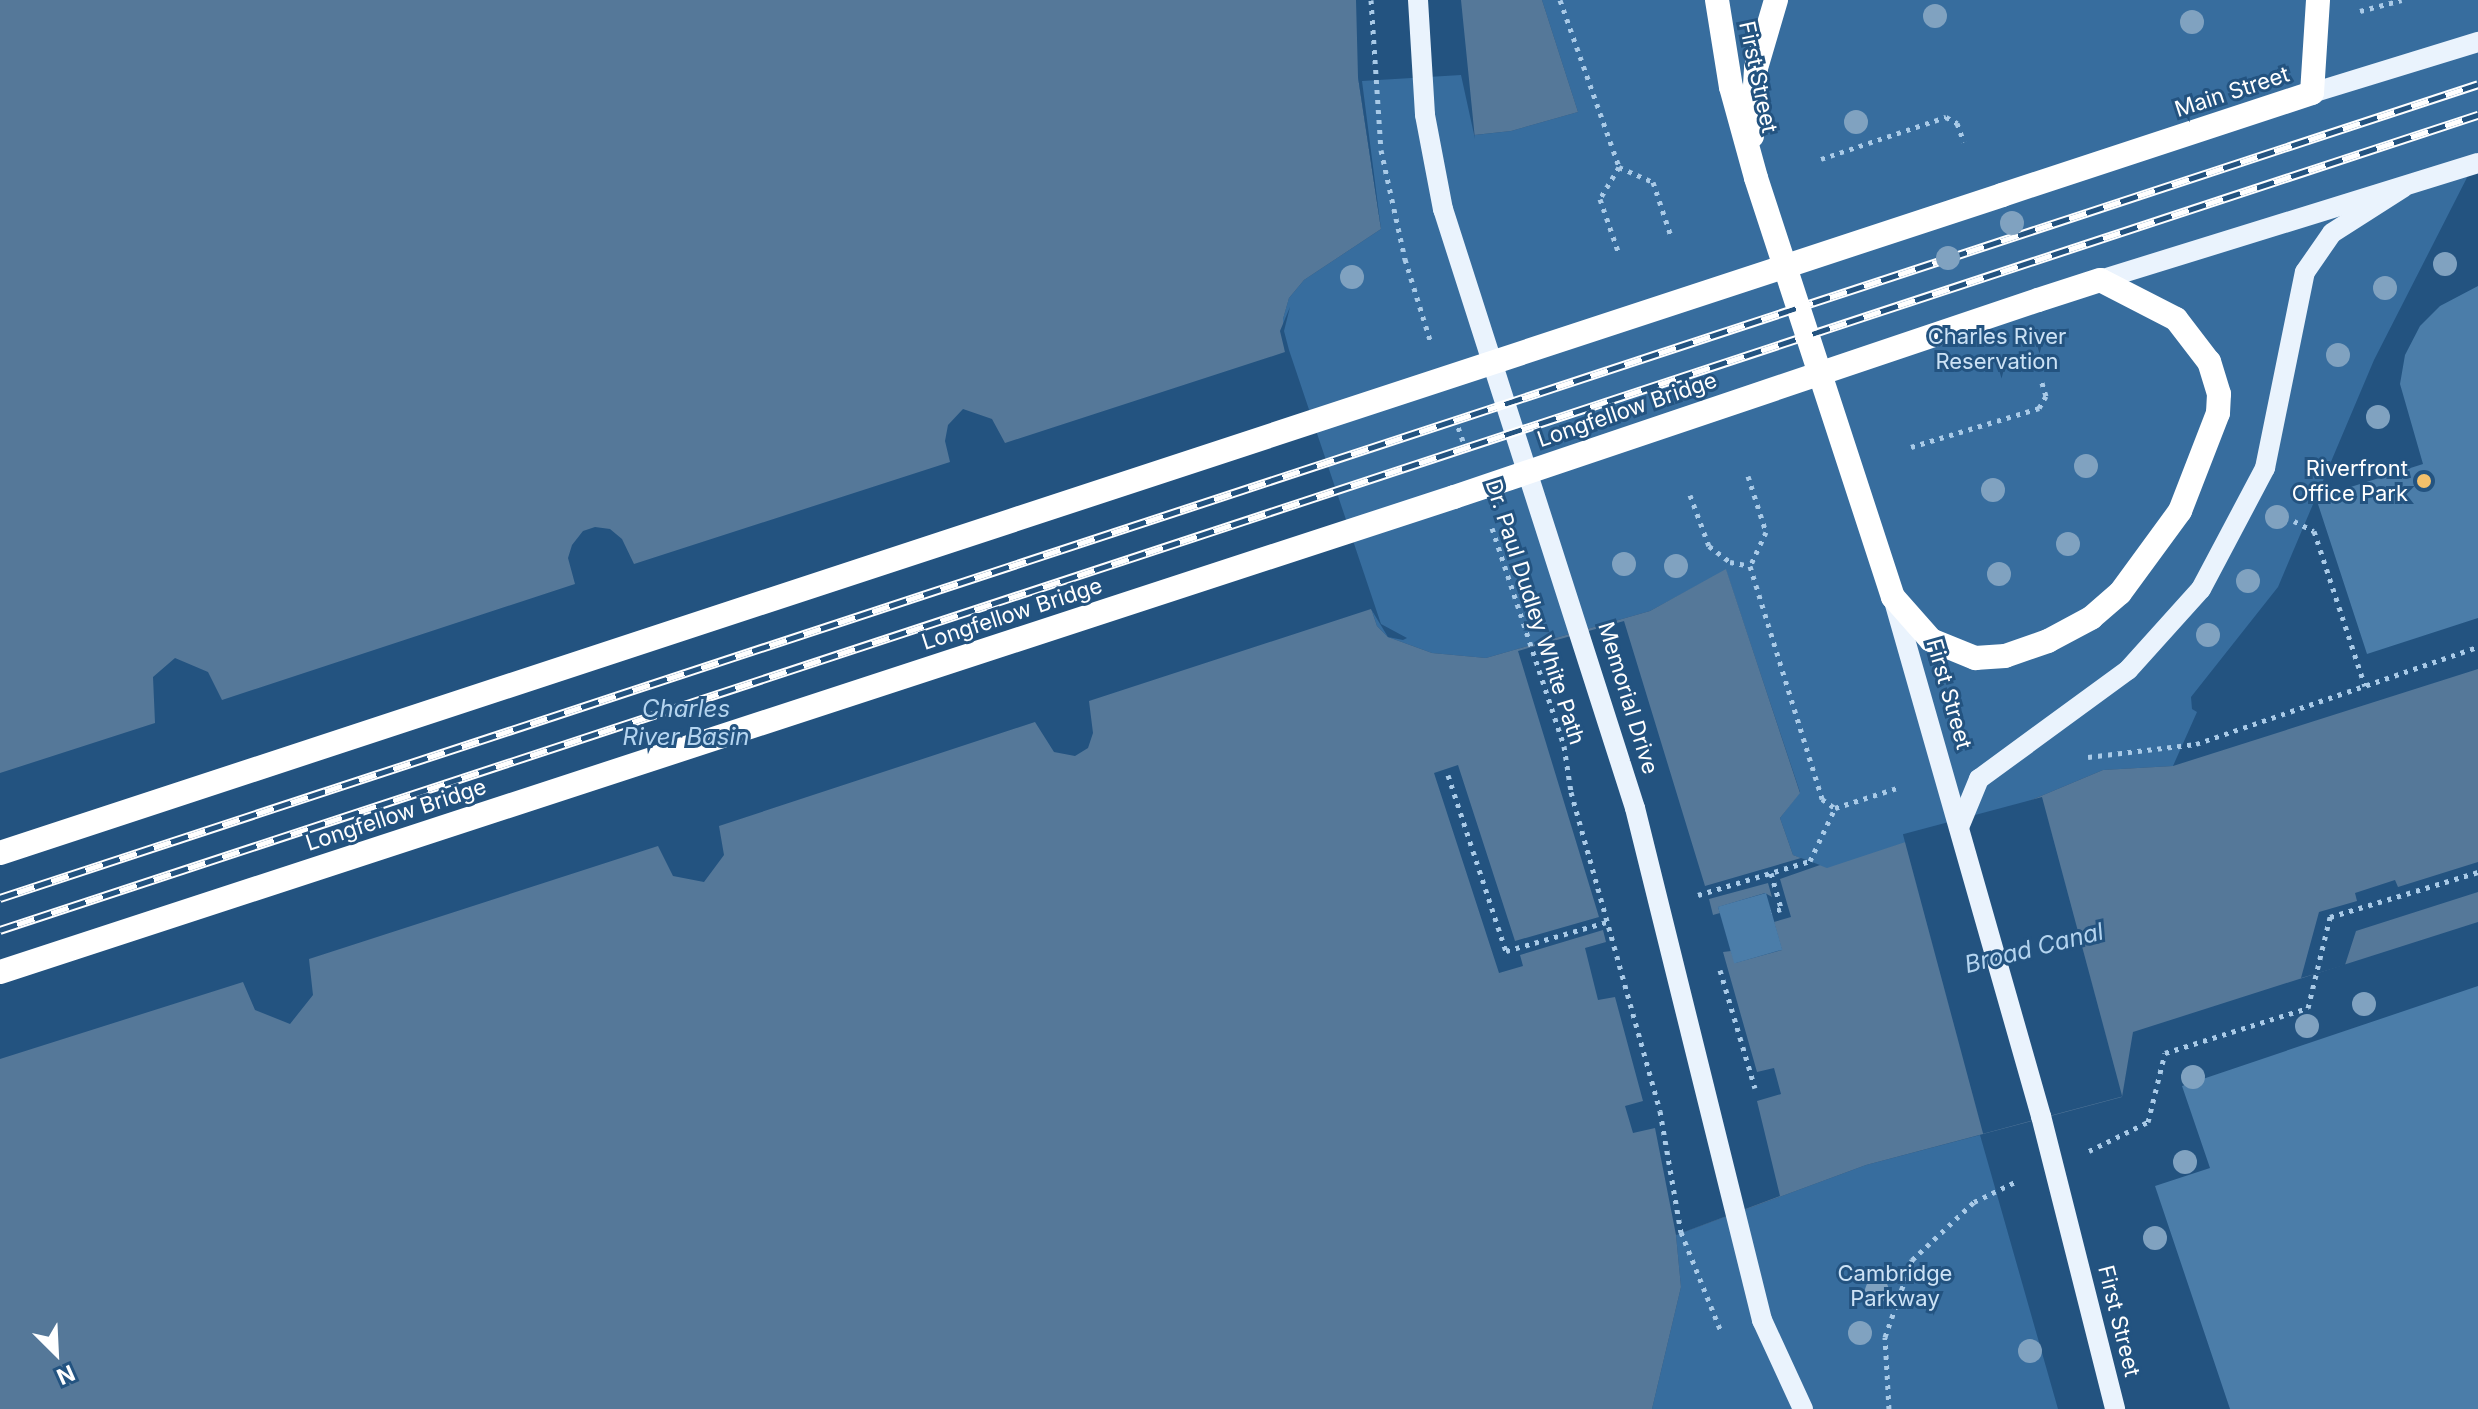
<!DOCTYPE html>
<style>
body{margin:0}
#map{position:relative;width:2478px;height:1409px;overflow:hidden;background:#235380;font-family:Inter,sans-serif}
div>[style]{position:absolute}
.green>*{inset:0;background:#376d9e}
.water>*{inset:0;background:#557899}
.pier>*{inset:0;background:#235380;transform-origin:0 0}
.building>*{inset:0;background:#4b7da9;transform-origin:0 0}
.path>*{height:5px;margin-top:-2.5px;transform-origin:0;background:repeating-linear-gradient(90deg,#a9cae7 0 4px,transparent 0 10px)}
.major>*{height:20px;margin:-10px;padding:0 10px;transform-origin:10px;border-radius:10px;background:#eaf3fd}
.highway>*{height:24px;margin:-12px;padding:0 12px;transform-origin:12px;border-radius:12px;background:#fff}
.rail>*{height:9px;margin-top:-4.5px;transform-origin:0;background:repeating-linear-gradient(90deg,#235380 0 18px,#fff 0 36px);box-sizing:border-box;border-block:2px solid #fff}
.highway-bridge>*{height:24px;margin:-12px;padding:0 12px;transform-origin:12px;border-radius:12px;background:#fff}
.trees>*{width:24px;height:24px;margin:-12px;border-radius:50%;background:#80a2c0}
.dots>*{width:22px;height:22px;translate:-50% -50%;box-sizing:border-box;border:4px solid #235380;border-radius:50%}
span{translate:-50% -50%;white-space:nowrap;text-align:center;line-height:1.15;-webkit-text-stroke:6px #235380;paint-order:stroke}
.street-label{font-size:22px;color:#fff}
.park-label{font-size:22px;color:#cce2f5}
.poi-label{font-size:22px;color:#fff}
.right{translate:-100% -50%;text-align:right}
.water-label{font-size:24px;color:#b4d4ef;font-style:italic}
.north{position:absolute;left:16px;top:1313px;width:80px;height:80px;-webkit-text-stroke:6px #235380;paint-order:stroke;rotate:156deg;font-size:22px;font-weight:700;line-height:32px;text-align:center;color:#fff}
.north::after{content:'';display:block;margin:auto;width:28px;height:36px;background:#fff;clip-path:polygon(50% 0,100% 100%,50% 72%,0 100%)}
</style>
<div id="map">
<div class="green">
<div style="clip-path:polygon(1542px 0,2478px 0,2478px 156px,2374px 360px,2278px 587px,2191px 697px,2192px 709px,2197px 712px,2173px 766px,2103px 770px,2029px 801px,1827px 869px,1793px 855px,1780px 818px,1800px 792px,1726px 570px,1650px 611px,1486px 658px,1432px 653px,1388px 637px,1377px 626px,1280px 331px,1283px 319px,1289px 298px,1304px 280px,1381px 229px,1358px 77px,1465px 71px,1475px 135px,1511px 131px,1578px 112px)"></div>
<div style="clip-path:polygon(1980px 1135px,2058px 1409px,1652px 1409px,1681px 1287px,1676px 1235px,1866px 1165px)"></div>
</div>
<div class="water">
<div style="clip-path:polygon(0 0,1542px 0,1578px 112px,1511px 131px,1474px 135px,1465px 71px,1358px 77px,1381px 229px,1304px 280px,1289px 298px,1283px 319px,1285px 352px,1377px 626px,1388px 637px,1432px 653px,1486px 658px,1650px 611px,1726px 569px,1800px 793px,1780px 818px,1793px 855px,1827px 868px,2029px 801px,2103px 770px,2173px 766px,2478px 669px,2478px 922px,2133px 1032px,2122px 1097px,1866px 1165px,1676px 1235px,1681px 1287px,1652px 1409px,0 1409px)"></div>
</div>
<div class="pier">
<div style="clip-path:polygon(1356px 0,1461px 0,1475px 139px,1461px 75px,1362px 81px,1381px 229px,1358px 77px)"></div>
<div style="clip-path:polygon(1290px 307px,1284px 331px,1289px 350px,1381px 624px,1407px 638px,1403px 640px,1388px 637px,1371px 609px,1089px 701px,1093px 733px,1088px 748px,1075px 756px,1054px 752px,1035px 722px,719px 826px,724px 855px,704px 882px,673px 876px,658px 846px,309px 959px,313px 995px,290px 1024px,255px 1010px,243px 982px,0 1059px,0 773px,155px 723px,153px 677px,175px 658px,208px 672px,222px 700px,575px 584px,568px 558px,572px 545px,583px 531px,595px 527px,610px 529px,622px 539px,634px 564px,950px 462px,945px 441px,948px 425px,963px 409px,992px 419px,1005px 443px,1285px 352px,1280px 331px)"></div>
<div style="clip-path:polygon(evenodd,1624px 621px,1705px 886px,1801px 858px,1820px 865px,1780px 879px,1791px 917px,1774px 922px,1782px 950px,1735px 963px,1731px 951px,1723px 952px,1757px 1072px,1774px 1068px,1781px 1094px,1757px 1101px,1780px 1196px,1676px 1235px,1655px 1128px,1633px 1133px,1625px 1106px,1643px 1101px,1615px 997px,1598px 1000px,1585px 948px,1606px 942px,1603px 930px,1520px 955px,1523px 966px,1499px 973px,1434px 773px,1458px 765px,1515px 941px,1599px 917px,1518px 651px,1624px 621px,1768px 883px,1772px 897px,1765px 893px,1718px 907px,1720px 913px,1713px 915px,1709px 899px,1768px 883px)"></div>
<div style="left:2042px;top:797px;width:310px;height:144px;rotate:75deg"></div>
<div style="clip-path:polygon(2478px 862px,2478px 892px,2356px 931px,2345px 965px,2301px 978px,2319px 912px,2357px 901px,2355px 893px,2395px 880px,2398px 887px)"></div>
</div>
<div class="building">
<div style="clip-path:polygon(2478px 286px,2478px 618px,2367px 654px,2316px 498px,2423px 464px,2400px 384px,2405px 355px,2420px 326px,2440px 306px)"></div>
<div style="left:1766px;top:893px;width:59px;height:50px;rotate:74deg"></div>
<div style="clip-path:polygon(2478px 986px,2478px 1409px,2230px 1409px,2155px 1186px,2210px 1168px,2182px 1086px)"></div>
</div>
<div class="path">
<div style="left:1371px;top:0;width:150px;rotate:86.2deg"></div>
<div style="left:1381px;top:150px;width:112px;rotate:77.6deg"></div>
<div style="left:1405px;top:259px;width:85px;rotate:72.8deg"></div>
<div style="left:1560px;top:0;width:177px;rotate:70.5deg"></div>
<div style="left:1619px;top:167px;width:37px;rotate:24deg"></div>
<div style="left:1653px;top:182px;width:57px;rotate:71.6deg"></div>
<div style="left:2360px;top:11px;width:43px;rotate:-14.7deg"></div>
<div style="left:1821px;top:159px;width:132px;rotate:-18.6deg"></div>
<div style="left:1946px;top:117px;width:13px;rotate:29deg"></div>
<div style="left:1957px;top:123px;width:20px;rotate:70deg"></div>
<div style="left:1619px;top:167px;width:37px;rotate:121deg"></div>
<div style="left:1600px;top:199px;width:58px;rotate:70.9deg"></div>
<div style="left:1455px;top:418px;width:34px;rotate:71deg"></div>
<div style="left:1911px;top:447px;width:134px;rotate:-16.9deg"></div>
<div style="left:2039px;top:408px;width:14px;rotate:-60deg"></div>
<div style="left:2046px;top:396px;width:17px;rotate:-107deg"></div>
<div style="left:1748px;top:476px;width:59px;rotate:72.2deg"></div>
<div style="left:1766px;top:532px;width:38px;rotate:115deg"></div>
<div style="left:1750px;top:566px;width:244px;rotate:72.8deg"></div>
<div style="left:1822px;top:799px;width:16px;rotate:35deg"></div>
<div style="left:1835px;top:808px;width:68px;rotate:-17.9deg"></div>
<div style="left:1690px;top:495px;width:54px;rotate:69.6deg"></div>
<div style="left:1709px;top:546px;width:26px;rotate:37deg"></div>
<div style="left:1730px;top:562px;width:20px;rotate:11deg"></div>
<div style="left:2294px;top:521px;width:22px;rotate:27deg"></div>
<div style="left:2314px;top:531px;width:163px;rotate:71.8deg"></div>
<div style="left:1492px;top:528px;width:230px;rotate:71.7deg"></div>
<div style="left:1564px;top:746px;width:47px;rotate:81.3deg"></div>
<div style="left:1571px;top:792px;width:331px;rotate:74.4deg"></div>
<div style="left:1660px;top:1111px;width:123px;rotate:80.2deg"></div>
<div style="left:1681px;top:1232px;width:105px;rotate:68.1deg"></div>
<div style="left:2088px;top:757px;width:109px;rotate:-6.9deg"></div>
<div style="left:2196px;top:744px;width:298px;rotate:-19deg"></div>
<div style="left:1448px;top:775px;width:185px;rotate:71.8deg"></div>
<div style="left:1506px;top:951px;width:108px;rotate:-16.1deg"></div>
<div style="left:1771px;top:873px;width:37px;rotate:74deg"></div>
<div style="left:1781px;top:909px;width:10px;rotate:163deg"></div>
<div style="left:1698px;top:895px;width:117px;rotate:-16.9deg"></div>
<div style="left:1810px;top:861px;width:59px;rotate:-64.7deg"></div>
<div style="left:1720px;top:970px;width:123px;rotate:73.5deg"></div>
<div style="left:2089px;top:1151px;width:66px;rotate:-26.2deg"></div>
<div style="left:2148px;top:1122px;width:71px;rotate:-76.2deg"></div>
<div style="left:2165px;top:1053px;width:150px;rotate:-17.5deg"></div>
<div style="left:2308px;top:1008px;width:94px;rotate:-76.4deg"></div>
<div style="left:2330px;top:917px;width:155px;rotate:-16.9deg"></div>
<div style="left:1889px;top:1409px;width:72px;rotate:-93.2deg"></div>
<div style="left:1885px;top:1337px;width:82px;rotate:-70.7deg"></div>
<div style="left:1912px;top:1260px;width:85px;rotate:-43.1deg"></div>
<div style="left:1974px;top:1202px;width:48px;rotate:-26deg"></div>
</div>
<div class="major">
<div style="left:1418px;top:0;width:115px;rotate:86.5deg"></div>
<div style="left:1425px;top:115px;width:96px;rotate:79.2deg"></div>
<div style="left:1443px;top:209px;width:629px;rotate:72.23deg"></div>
<div style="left:1635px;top:808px;width:528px;rotate:76.07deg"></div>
<div style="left:1762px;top:1320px;width:98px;rotate:65.3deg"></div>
<div style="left:2312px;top:93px;width:174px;rotate:-17.1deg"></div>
<div style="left:2100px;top:280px;width:396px;rotate:-17.2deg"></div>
<div style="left:1894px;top:601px;width:536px;rotate:74.07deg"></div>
<div style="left:2041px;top:1116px;width:302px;rotate:75.8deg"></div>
<div style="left:1960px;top:825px;width:50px;rotate:-67.6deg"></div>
<div style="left:1979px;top:779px;width:185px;rotate:-36.2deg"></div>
<div style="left:2128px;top:670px;width:109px;rotate:-48deg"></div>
<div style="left:2201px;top:589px;width:137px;rotate:-62.1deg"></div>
<div style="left:2265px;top:468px;width:200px;rotate:-78.5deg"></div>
<div style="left:2305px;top:272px;width:47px;rotate:-55.3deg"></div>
<div style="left:2332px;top:233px;width:85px;rotate:-32.6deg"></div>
</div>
<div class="highway">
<div style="left:1717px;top:0;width:88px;rotate:80.9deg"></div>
<div style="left:1731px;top:87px;width:94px;rotate:74.6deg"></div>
<div style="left:1756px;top:178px;width:441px;rotate:71.9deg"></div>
<div style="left:1893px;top:597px;width:57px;rotate:48.5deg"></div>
<div style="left:1931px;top:640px;width:48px;rotate:22.2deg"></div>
<div style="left:1975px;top:658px;width:30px;rotate:-4deg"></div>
<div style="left:2005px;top:656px;width:46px;rotate:-19.2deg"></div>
<div style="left:2048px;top:641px;width:49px;rotate:-28.1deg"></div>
<div style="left:2091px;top:618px;width:38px;rotate:-41deg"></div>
<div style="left:2120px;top:593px;width:102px;rotate:-53.8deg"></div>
<div style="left:2180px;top:511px;width:105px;rotate:-68.8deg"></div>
<div style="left:2218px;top:413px;width:19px;rotate:-87deg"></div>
<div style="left:2219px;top:394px;width:34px;rotate:-107deg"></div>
<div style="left:2209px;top:362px;width:54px;rotate:-127.5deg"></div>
<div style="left:2176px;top:319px;width:85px;rotate:-152.8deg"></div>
<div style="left:2100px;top:280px;width:65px;rotate:162.1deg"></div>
<div style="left:1752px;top:136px;width:68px;rotate:-86.6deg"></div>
<div style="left:1756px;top:68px;width:71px;rotate:-73.6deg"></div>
<div style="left:2002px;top:195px;width:326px;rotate:-18.2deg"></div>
<div style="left:2312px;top:93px;width:93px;rotate:-86.3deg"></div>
</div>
<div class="rail">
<div style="left:0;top:898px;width:2608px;rotate:-18.18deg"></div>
<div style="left:0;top:930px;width:2609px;rotate:-18.21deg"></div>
</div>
<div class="highway-bridge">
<div style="left:0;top:853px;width:2107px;rotate:-18.19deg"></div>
<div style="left:0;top:972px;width:1530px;rotate:-18.09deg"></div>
<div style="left:1454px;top:497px;width:616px;rotate:-18.64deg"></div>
</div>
<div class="trees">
<div style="left:1935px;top:16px"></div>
<div style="left:2192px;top:22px"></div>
<div style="left:1856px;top:122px"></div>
<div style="left:2012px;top:223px"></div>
<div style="left:1948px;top:258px"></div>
<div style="left:2445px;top:264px"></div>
<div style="left:1352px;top:277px"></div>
<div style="left:2385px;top:288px"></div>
<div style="left:2338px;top:355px"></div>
<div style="left:2378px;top:417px"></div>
<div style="left:2086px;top:466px"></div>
<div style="left:1993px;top:490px"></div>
<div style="left:2277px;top:517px"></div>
<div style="left:2068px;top:544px"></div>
<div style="left:1624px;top:564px"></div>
<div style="left:1676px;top:566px"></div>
<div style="left:1999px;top:574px"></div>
<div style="left:2248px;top:581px"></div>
<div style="left:2208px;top:635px"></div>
<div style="left:2364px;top:1004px"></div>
<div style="left:2307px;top:1026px"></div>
<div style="left:2193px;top:1077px"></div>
<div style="left:2185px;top:1162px"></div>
<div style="left:2155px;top:1238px"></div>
<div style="left:1877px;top:1291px"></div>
<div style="left:1860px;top:1333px"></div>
<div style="left:2030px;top:1351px"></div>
</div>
<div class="dots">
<div style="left:2424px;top:481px;background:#f2c06b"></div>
</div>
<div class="street-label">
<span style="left:1758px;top:77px;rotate:78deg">First Street</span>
<span style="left:2232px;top:92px;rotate:-18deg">Main Street</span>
<span style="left:1627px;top:410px;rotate:-19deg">Longfellow Bridge</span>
<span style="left:1535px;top:612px;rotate:72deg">Dr. Paul Dudley White Path</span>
<span style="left:1012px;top:614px;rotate:-18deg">Longfellow Bridge</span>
<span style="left:1949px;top:694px;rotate:74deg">First Street</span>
<span style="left:1628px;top:698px;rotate:73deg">Memorial Drive</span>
<span style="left:396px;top:815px;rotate:-18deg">Longfellow Bridge</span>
<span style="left:2119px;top:1321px;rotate:76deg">First Street</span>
</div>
<div class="park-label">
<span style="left:1997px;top:349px">Charles River<br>Reservation</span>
<span style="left:1895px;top:1286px">Cambridge<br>Parkway</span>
</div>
<div class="poi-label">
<span class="right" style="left:2408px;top:481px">Riverfront<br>Office Park</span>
</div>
<div class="water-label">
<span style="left:686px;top:723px">Charles<br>River Basin</span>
<span style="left:2034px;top:948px;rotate:-14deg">Broad Canal</span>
</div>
<div class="north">N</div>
</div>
